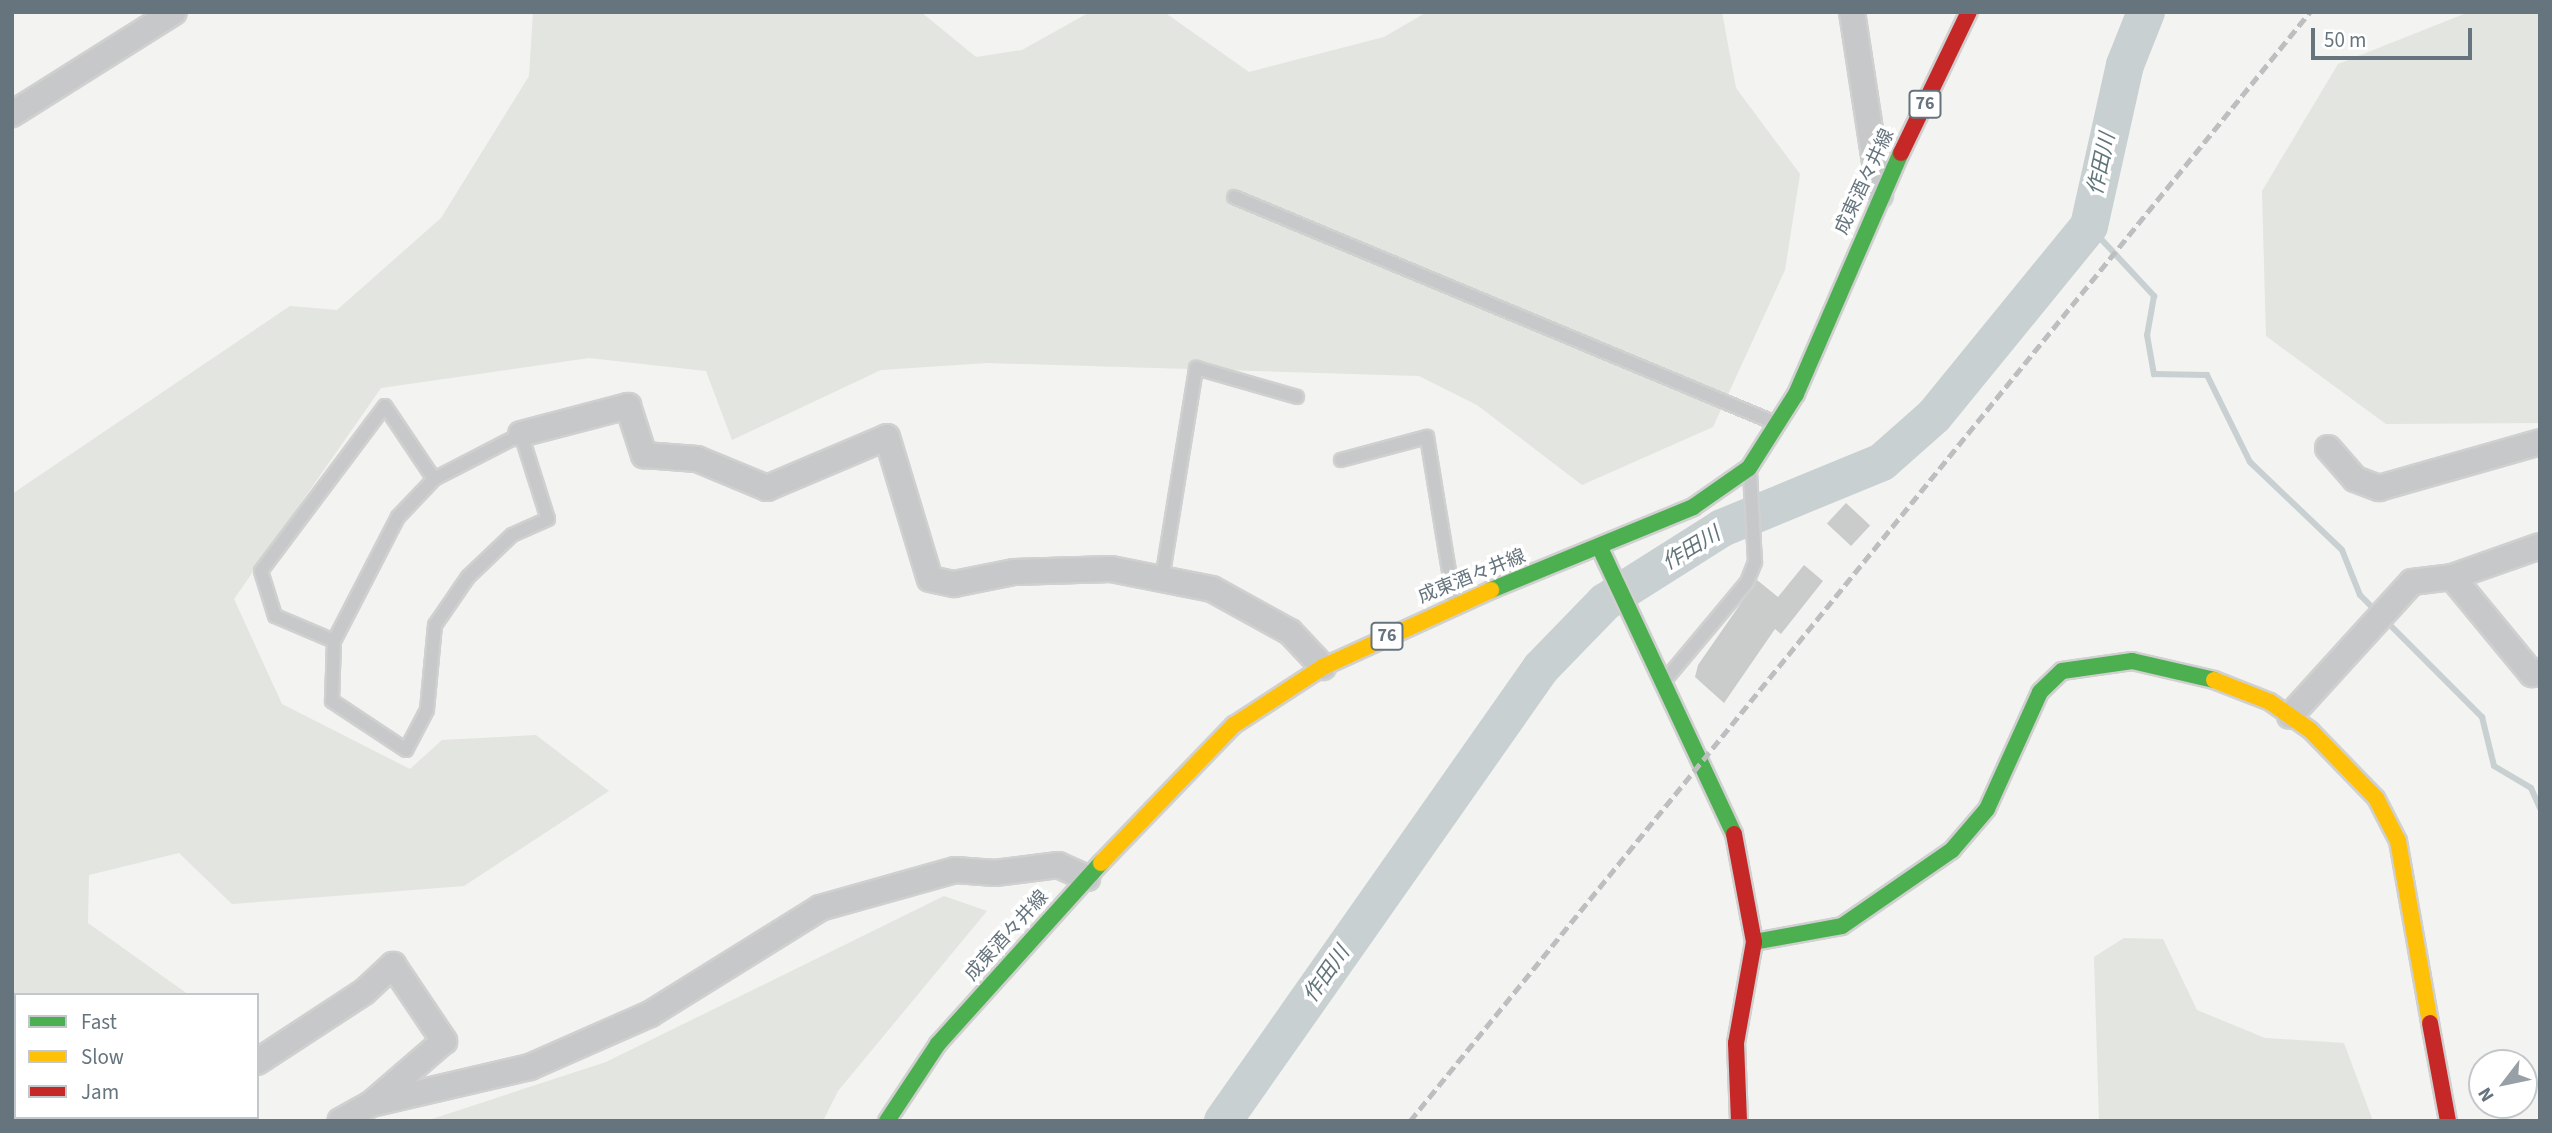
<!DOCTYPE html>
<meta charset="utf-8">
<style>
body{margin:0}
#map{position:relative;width:2552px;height:1133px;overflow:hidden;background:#f3f3f1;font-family:"Source Sans 3","Noto Sans JP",sans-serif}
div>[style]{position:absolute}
.green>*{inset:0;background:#e2e5e0}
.stream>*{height:6px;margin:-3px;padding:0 3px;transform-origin:3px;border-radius:3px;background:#c8d0d2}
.river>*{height:38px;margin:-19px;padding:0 19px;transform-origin:19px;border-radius:19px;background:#c8d0d2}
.building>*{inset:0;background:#cacbcb;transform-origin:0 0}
.roads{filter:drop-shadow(2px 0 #d0d0d0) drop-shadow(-2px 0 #d0d0d0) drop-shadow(0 2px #d0d0d0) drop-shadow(0 -2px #d0d0d0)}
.lane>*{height:12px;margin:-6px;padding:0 6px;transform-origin:6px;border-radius:6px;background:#c7c8c9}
.street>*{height:24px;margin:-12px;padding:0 12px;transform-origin:12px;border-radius:12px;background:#c7c8c9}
.fast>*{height:16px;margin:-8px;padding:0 8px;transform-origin:8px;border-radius:8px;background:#4caf50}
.slow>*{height:16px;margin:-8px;padding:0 8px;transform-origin:8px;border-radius:8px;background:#ffc107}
.jam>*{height:16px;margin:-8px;padding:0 8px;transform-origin:8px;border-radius:8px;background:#c62828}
.rail>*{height:5px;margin-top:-2.5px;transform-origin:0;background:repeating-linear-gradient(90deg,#bdbebf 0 10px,transparent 0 15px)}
span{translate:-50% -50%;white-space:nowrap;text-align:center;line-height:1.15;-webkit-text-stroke:7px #fff;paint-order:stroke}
.shield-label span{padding:2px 5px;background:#fff;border:2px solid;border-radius:5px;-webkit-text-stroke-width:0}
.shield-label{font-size:18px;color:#66747e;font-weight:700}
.street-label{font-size:19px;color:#66747e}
.water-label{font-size:21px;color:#62757b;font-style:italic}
.frame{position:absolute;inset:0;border:14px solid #66747e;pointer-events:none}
.legend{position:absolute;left:14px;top:993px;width:245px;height:126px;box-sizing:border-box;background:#fff;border:2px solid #c2c7cb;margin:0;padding:9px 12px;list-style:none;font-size:21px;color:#66747e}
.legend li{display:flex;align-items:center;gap:14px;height:35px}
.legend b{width:35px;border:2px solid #c2c7cb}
.north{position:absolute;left:2468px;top:1049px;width:70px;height:70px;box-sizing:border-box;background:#fff;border:2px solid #c2c7cb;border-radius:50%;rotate:238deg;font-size:19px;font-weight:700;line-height:28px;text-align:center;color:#66747e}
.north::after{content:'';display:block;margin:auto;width:24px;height:32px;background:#97a0a6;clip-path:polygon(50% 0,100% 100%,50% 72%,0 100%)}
.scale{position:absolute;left:2311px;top:28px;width:161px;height:32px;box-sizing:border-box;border:4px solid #66747e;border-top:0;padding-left:9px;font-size:21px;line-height:24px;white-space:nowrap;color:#66747e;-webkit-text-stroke:5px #fff;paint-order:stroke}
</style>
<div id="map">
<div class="green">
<div style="clip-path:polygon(533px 12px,921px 12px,976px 57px,1022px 50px,1090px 12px,1164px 12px,1249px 72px,1384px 37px,1427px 12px,1722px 12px,1736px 88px,1800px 174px,1785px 270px,1713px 427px,1582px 485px,1477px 405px,1419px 376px,987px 363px,881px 370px,732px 440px,706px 371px,589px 358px,381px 388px,234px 599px,282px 704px,410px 769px,442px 740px,536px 735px,609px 791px,464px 886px,232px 904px,179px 853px,89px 875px,88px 923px,189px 995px,16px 995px,16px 1117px,28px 1117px,12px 1121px,12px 494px,290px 306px,337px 310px,441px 218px,529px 76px)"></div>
<div style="clip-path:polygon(2469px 12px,2540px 12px,2540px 423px,2386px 424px,2266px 336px,2262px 191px,2338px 64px)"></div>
<div style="clip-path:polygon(944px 896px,987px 911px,838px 1091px,823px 1121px,426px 1121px,606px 1062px)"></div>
<div style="clip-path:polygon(2124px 938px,2163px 939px,2197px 1010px,2265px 1038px,2344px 1043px,2373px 1121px,2099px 1121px,2094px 957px)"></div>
</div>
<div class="stream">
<div style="left:2089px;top:226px;width:96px;rotate:47.1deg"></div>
<div style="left:2154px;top:296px;width:40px;rotate:100deg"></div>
<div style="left:2147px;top:335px;width:40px;rotate:80deg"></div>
<div style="left:2154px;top:374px;width:53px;rotate:1.1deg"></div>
<div style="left:2207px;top:375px;width:97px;rotate:63.7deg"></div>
<div style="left:2250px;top:462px;width:127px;rotate:43.7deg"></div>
<div style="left:2342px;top:550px;width:48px;rotate:68.2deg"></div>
<div style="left:2360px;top:595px;width:23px;rotate:45deg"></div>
<div style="left:2384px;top:619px;width:139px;rotate:45deg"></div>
<div style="left:2482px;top:717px;width:50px;rotate:76.2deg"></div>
<div style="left:2494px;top:766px;width:43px;rotate:30.7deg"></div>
<div style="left:2531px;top:788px;width:22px;rotate:66deg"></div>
</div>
<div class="river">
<div style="left:1223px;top:1121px;width:553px;rotate:-54.93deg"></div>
<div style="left:1541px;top:668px;width:92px;rotate:-45.9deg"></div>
<div style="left:1605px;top:602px;width:138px;rotate:-32.3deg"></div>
<div style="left:1722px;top:528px;width:173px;rotate:-22.4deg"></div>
<div style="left:1882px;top:462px;width:69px;rotate:-41.5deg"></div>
<div style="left:1934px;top:416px;width:245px;rotate:-50.8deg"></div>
<div style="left:2089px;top:226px;width:165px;rotate:-77.4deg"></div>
<div style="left:2125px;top:65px;width:57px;rotate:-68.4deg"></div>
</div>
<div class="building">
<div style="left:1846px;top:503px;width:33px;height:28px;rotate:43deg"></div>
<div style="clip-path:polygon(1804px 565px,1823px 581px,1781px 634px,1775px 629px,1724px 703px,1695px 677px,1698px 665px,1757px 580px,1778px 597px)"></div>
</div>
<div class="roads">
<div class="lane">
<div style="left:1234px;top:197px;width:584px;rotate:22.66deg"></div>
<div style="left:1341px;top:460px;width:89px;rotate:-15deg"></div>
<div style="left:1427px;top:437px;width:166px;rotate:80.7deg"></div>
<div style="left:1162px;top:579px;width:214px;rotate:-80.8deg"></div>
<div style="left:1196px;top:368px;width:105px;rotate:16deg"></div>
<div style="left:334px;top:641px;width:140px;rotate:-62.7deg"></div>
<div style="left:398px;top:517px;width:52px;rotate:-46.5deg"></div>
<div style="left:434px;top:479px;width:98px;rotate:-27.3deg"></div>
<div style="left:521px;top:434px;width:89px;rotate:72.4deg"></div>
<div style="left:548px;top:519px;width:39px;rotate:156deg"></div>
<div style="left:512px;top:535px;width:61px;rotate:136.3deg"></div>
<div style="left:468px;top:577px;width:58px;rotate:124.5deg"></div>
<div style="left:435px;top:625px;width:85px;rotate:95.4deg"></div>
<div style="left:427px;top:710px;width:45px;rotate:117.7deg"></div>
<div style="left:406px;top:750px;width:89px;rotate:-146.5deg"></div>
<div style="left:332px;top:701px;width:60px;rotate:-88.1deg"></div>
<div style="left:334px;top:641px;width:64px;rotate:-157deg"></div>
<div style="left:275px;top:616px;width:47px;rotate:-107.3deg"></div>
<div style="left:261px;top:571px;width:206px;rotate:-53.1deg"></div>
<div style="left:385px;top:406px;width:88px;rotate:56.1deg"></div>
<div style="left:1666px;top:679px;width:126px;rotate:-50.1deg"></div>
<div style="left:1747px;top:582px;width:22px;rotate:-68deg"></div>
<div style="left:1755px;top:562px;width:89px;rotate:-93.2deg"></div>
</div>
<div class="street">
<div style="left:1852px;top:12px;width:185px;rotate:81.3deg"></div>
<div style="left:12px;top:114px;width:191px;rotate:-32.2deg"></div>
<div style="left:521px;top:434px;width:111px;rotate:-14.7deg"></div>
<div style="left:628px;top:406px;width:52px;rotate:71.9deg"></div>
<div style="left:644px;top:455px;width:53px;rotate:4.3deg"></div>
<div style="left:697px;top:459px;width:76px;rotate:22.5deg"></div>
<div style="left:767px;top:488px;width:130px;rotate:-23deg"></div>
<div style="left:887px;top:437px;width:148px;rotate:73.2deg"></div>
<div style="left:930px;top:579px;width:25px;rotate:12deg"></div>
<div style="left:954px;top:584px;width:61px;rotate:-11.3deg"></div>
<div style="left:1014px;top:572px;width:97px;rotate:-1.8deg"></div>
<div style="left:1111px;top:569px;width:103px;rotate:11.2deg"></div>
<div style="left:1212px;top:589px;width:89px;rotate:28.9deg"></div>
<div style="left:1290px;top:632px;width:48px;rotate:46.7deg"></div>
<div style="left:2328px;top:448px;width:41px;rotate:48.9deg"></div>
<div style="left:2355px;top:479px;width:26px;rotate:21deg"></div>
<div style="left:2379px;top:488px;width:167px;rotate:-15.9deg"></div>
<div style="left:2452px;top:577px;width:126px;rotate:50.5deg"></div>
<div style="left:2532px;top:674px;width:9px;rotate:-21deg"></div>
<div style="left:2290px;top:716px;width:181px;rotate:-47.7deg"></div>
<div style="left:2412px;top:582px;width:40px;rotate:-7.1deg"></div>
<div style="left:2452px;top:577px;width:93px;rotate:-19.4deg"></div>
<div style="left:257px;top:1062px;width:128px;rotate:-33.2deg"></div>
<div style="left:364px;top:992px;width:40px;rotate:-43deg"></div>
<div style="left:393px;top:965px;width:92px;rotate:56.1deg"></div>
<div style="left:444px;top:1041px;width:96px;rotate:139.2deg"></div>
<div style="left:371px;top:1104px;width:35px;rotate:151deg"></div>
<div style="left:371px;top:1104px;width:163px;rotate:-13.1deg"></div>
<div style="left:530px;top:1067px;width:131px;rotate:-23.8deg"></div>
<div style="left:650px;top:1014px;width:200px;rotate:-31.9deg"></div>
<div style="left:820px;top:908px;width:140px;rotate:-15.7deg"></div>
<div style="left:955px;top:870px;width:40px;rotate:4.3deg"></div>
<div style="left:995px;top:873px;width:64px;rotate:-7.2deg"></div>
<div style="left:1058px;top:865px;width:32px;rotate:24deg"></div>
<div style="left:154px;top:1121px;width:7px;rotate:-34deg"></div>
</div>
<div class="fast">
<div style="left:1600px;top:548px;width:316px;rotate:64.9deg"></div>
<div style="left:1491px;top:590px;width:218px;rotate:-22.3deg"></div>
<div style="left:1693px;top:507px;width:68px;rotate:-34.9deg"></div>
<div style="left:1749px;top:468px;width:88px;rotate:-57.6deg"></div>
<div style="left:1796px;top:394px;width:263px;rotate:-66.5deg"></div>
<div style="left:1754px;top:942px;width:89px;rotate:-10.3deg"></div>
<div style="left:1842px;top:926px;width:134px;rotate:-34.6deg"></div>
<div style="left:1952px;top:850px;width:54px;rotate:-49.5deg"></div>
<div style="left:1987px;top:809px;width:128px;rotate:-65.6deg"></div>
<div style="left:2040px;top:692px;width:30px;rotate:-44deg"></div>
<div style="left:2062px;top:671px;width:71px;rotate:-8.1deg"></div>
<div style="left:2132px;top:661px;width:84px;rotate:13deg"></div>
<div style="left:887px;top:1121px;width:92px;rotate:-56.5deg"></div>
<div style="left:938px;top:1044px;width:244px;rotate:-48deg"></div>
</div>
<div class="slow">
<div style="left:2214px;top:680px;width:60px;rotate:21.4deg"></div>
<div style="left:2270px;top:702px;width:49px;rotate:35deg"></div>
<div style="left:2310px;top:730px;width:95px;rotate:45.9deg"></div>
<div style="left:2376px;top:798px;width:48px;rotate:62.9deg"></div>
<div style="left:2398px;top:841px;width:185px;rotate:80deg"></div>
<div style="left:1101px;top:863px;width:192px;rotate:-46.1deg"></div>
<div style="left:1234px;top:725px;width:106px;rotate:-33.1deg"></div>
<div style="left:1323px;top:667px;width:185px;rotate:-24.6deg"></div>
</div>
<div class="jam">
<div style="left:1901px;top:153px;width:157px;rotate:-64.3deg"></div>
<div style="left:1734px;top:834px;width:110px;rotate:79.5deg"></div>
<div style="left:1754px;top:942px;width:103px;rotate:100.1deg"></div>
<div style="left:1736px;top:1043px;width:78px;rotate:87.8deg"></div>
<div style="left:2430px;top:1023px;width:100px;rotate:79.6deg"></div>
</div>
</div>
<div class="rail">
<div style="left:1410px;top:1121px;width:1428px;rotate:-50.94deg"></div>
</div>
<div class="shield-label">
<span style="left:1925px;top:104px">76</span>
<span style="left:1387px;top:636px">76</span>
</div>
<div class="street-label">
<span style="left:1865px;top:182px;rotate:-65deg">成東酒々井線</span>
<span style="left:1472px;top:577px;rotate:-22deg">成東酒々井線</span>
<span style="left:1007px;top:936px;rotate:-48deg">成東酒々井線</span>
</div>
<div class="water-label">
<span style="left:2101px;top:164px;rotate:-78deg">作田川</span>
<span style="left:1691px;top:548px;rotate:-31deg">作田川</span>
<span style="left:1326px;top:974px;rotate:-55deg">作田川</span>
</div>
<div class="frame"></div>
<ul class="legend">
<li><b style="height:9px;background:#4caf50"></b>Fast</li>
<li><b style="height:9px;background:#ffc107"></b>Slow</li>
<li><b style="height:9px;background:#c62828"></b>Jam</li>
</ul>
<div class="north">N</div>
<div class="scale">50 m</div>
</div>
